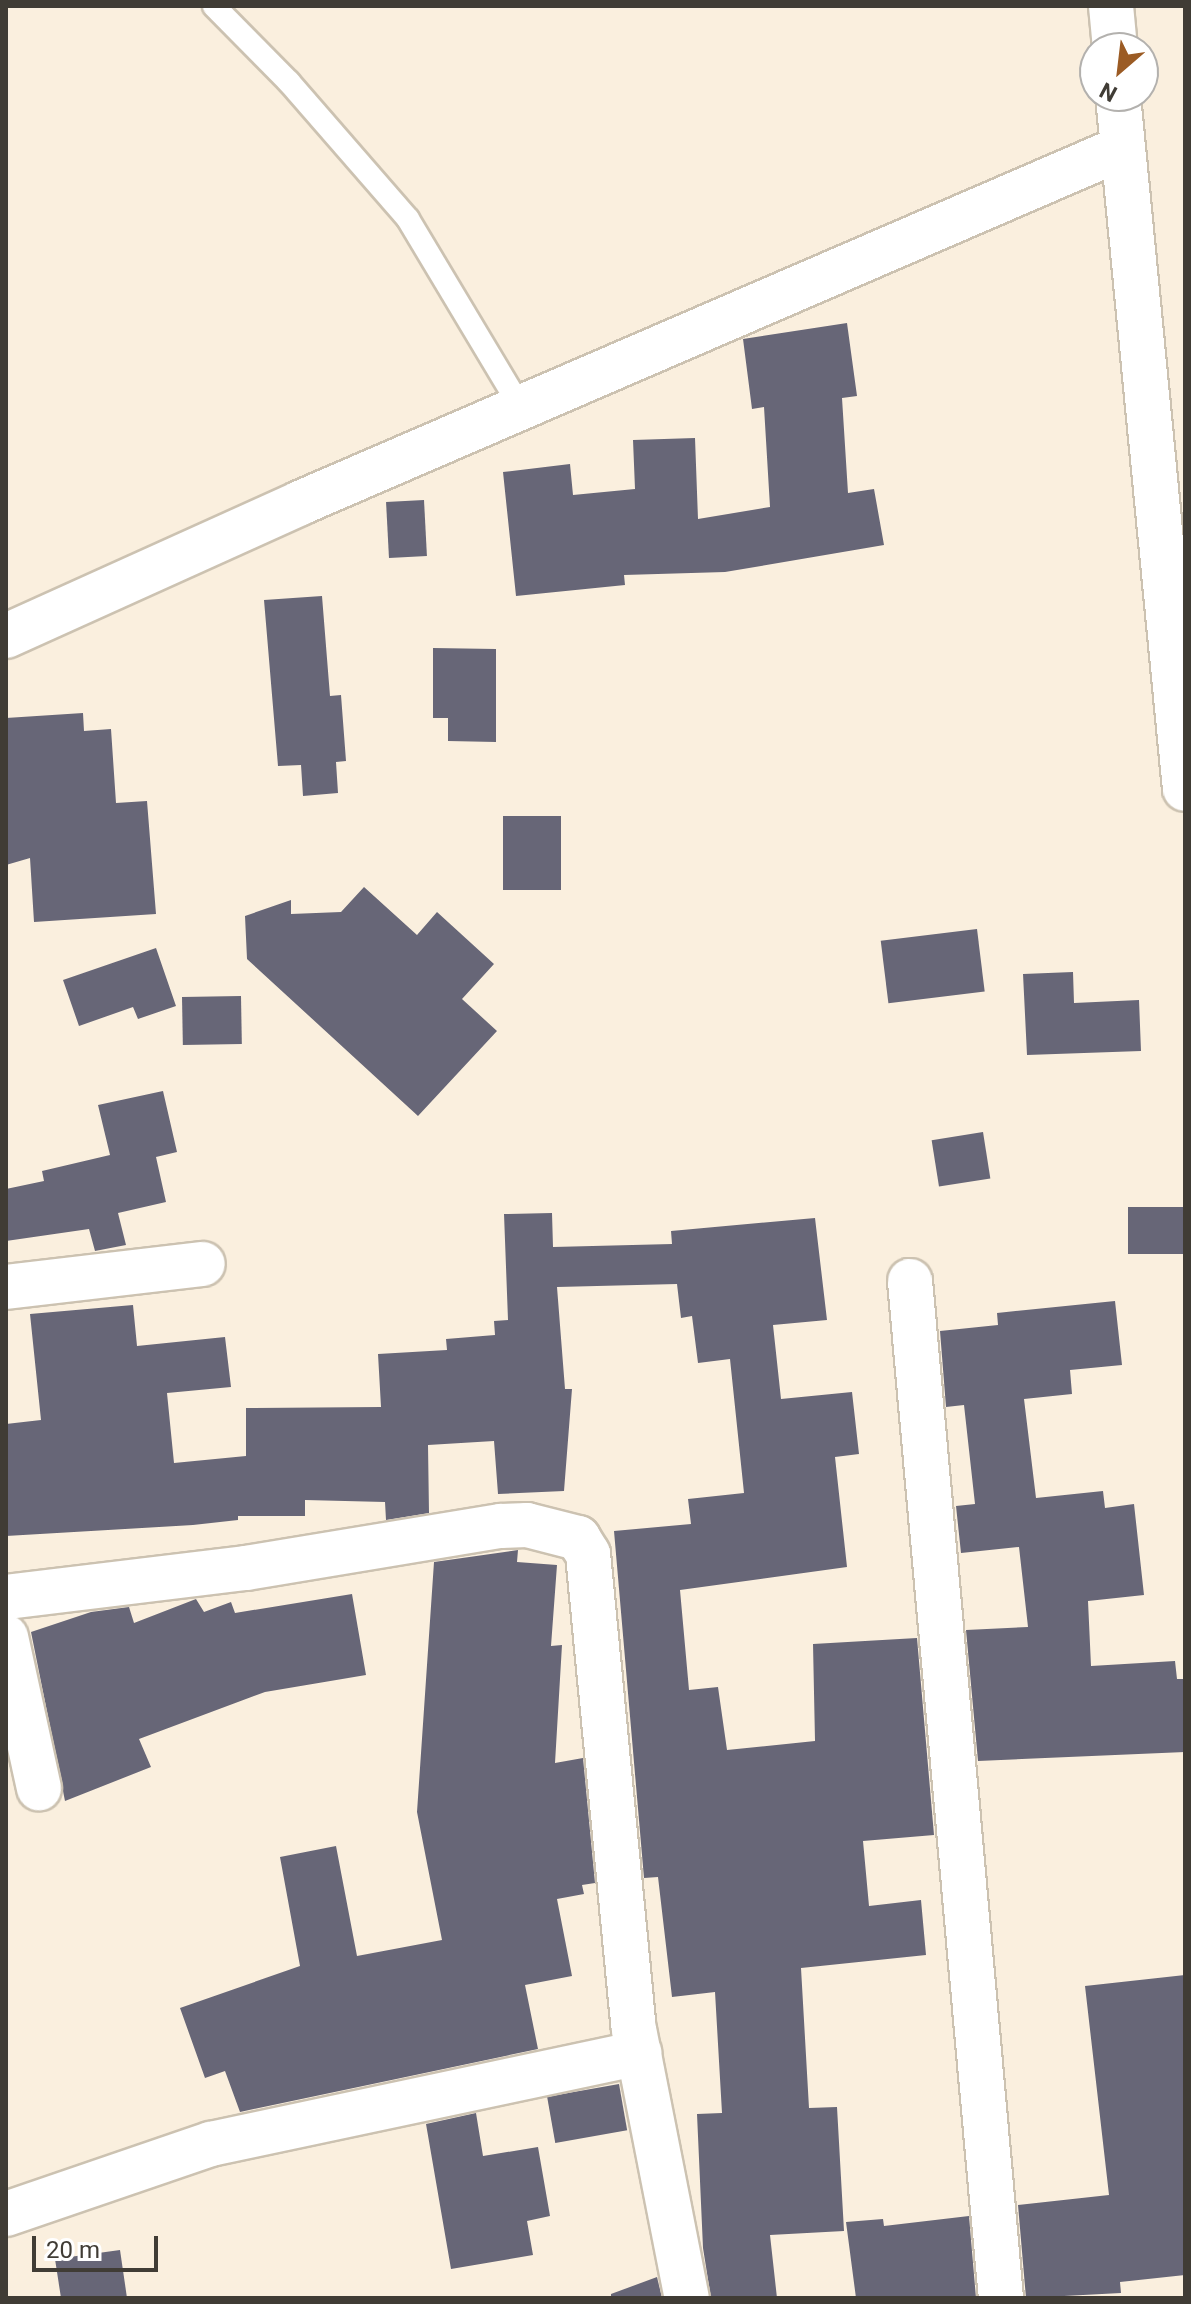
<!DOCTYPE html>
<style>
body{margin:0}
#map{position:relative;width:1191px;height:2304px;overflow:hidden;background:#faefde;font-family:Roboto,sans-serif}
div>[style]{position:absolute}
.building>*{inset:0;background:#676677;transform-origin:0 0}
.roads{filter:drop-shadow(2px 0 #ccc2b1) drop-shadow(-2px 0 #ccc2b1) drop-shadow(0 2px #ccc2b1) drop-shadow(0 -2px #ccc2b1)}
.service>*{height:22px;margin:-11px;padding:0 11px;transform-origin:11px;border-radius:11px;background:#fff}
.minor>*{height:44px;margin:-22px;padding:0 22px;transform-origin:22px;border-radius:22px;background:#fff}
span{translate:-50% -50%;white-space:nowrap;text-align:center;line-height:1.15;-webkit-text-stroke:8px #fff;paint-order:stroke}
.frame{position:absolute;inset:0;border:8px solid #403c35;pointer-events:none}
.north{position:absolute;left:1079px;top:32px;width:80px;height:80px;box-sizing:border-box;background:#fff;border:2px solid #b3b1ae;border-radius:50%;rotate:208deg;font-size:22px;font-weight:700;line-height:32px;text-align:center;color:#403c35}
.north::after{content:'';display:block;margin:auto;width:28px;height:36px;background:#9b5b24;clip-path:polygon(50% 0,100% 100%,50% 72%,0 100%)}
.scale{position:absolute;left:32px;top:2236px;width:126px;height:36px;box-sizing:border-box;border:4px solid #403c35;border-top:0;padding-left:10px;font-size:24px;line-height:28px;white-space:nowrap;color:#403c35;-webkit-text-stroke:6px #fff;paint-order:stroke}
</style>
<div id="map">
<div class="building">
<div style="clip-path:polygon(847px 323px,857px 396px,842px 398px,848px 493px,874px 489px,884px 545px,725px 572px,624px 575px,625px 585px,516px 596px,503px 472px,570px 464px,573px 495px,635px 489px,633px 440px,695px 438px,698px 519px,770px 507px,764px 407px,752px 409px,743px 339px)"></div>
<div style="left:424px;top:500px;width:56px;height:38px;rotate:87deg"></div>
<div style="clip-path:polygon(322px 596px,330px 696px,341px 695px,346px 761px,336px 762px,338px 793px,303px 796px,301px 765px,278px 766px,264px 600px)"></div>
<div style="clip-path:polygon(433px 648px,496px 649px,496px 742px,448px 741px,448px 718px,433px 718px)"></div>
<div style="clip-path:polygon(83px 713px,84px 731px,111px 729px,116px 803px,147px 801px,156px 914px,34px 922px,30px 858px,6px 865px,6px 718px)"></div>
<div style="left:503px;top:816px;width:58px;height:74px"></div>
<div style="clip-path:polygon(364px 887px,417px 935px,437px 912px,494px 964px,462px 999px,497px 1031px,418px 1116px,247px 959px,245px 916px,291px 900px,291px 914px,341px 912px)"></div>
<div style="left:977px;top:929px;width:63px;height:97px;rotate:83deg"></div>
<div style="clip-path:polygon(156px 948px,176px 1006px,138px 1019px,133px 1007px,79px 1026px,63px 980px)"></div>
<div style="clip-path:polygon(1073px 972px,1074px 1003px,1139px 1000px,1141px 1051px,1027px 1055px,1023px 974px)"></div>
<div style="left:241px;top:996px;width:48px;height:59px;rotate:89deg"></div>
<div style="clip-path:polygon(163px 1091px,177px 1152px,156px 1157px,166px 1202px,118px 1213px,126px 1245px,95px 1251px,89px 1229px,6px 1241px,6px 1189px,44px 1181px,42px 1171px,110px 1155px,98px 1105px)"></div>
<div style="left:983px;top:1132px;width:47px;height:52px;rotate:81deg"></div>
<div style="left:1185px;top:1207px;width:47px;height:57px;rotate:90deg"></div>
<div style="clip-path:polygon(552px 1213px,553px 1247px,672px 1244px,671px 1231px,815px 1218px,827px 1320px,773px 1325px,781px 1399px,852px 1392px,859px 1454px,835px 1457px,847px 1567px,680px 1590px,689px 1690px,718px 1687px,727px 1750px,815px 1741px,813px 1644px,917px 1638px,934px 1835px,863px 1841px,869px 1906px,921px 1900px,926px 1955px,801px 1968px,809px 2108px,837px 2107px,844px 2231px,770px 2235px,777px 2298px,711px 2298px,703px 2248px,697px 2114px,722px 2113px,715px 1992px,672px 1997px,658px 1877px,644px 1878px,614px 1531px,691px 1524px,688px 1499px,744px 1493px,730px 1359px,698px 1363px,692px 1316px,681px 1318px,677px 1284px,557px 1287px,565px 1389px,572px 1389px,564px 1491px,498px 1494px,494px 1441px,428px 1445px,429px 1513px,386px 1520px,385px 1502px,305px 1500px,305px 1516px,238px 1516px,238px 1520px,193px 1525px,6px 1536px,6px 1424px,41px 1420px,30px 1314px,133px 1305px,137px 1346px,225px 1337px,231px 1387px,167px 1393px,174px 1463px,246px 1456px,246px 1408px,381px 1407px,378px 1354px,447px 1350px,446px 1339px,495px 1335px,494px 1321px,508px 1320px,504px 1214px)"></div>
<div style="clip-path:polygon(1115px 1301px,1122px 1365px,1070px 1370px,1072px 1394px,1024px 1399px,1036px 1498px,1103px 1491px,1105px 1508px,1134px 1504px,1144px 1595px,1088px 1601px,1091px 1666px,1175px 1661px,1177px 1679px,1185px 1679px,1185px 1752px,978px 1761px,966px 1630px,1028px 1627px,1019px 1547px,961px 1553px,956px 1506px,975px 1504px,964px 1405px,946px 1407px,940px 1331px,998px 1325px,997px 1313px)"></div>
<div style="clip-path:polygon(518px 1550px,517px 1562px,557px 1565px,551px 1646px,562px 1645px,555px 1763px,583px 1758px,595px 1883px,582px 1885px,584px 1894px,557px 1899px,572px 1976px,525px 1985px,538px 2049px,240px 2112px,225px 2071px,205px 2078px,180px 2008px,300px 1966px,280px 1857px,336px 1846px,357px 1956px,442px 1940px,417px 1812px,434px 1562px)"></div>
<div style="clip-path:polygon(352px 1594px,366px 1675px,265px 1692px,139px 1739px,151px 1767px,65px 1801px,31px 1632px,91px 1612px,129px 1607px,134px 1623px,196px 1599px,204px 1612px,231px 1602px,235px 1613px)"></div>
<div style="clip-path:polygon(1185px 1975px,1185px 2275px,1120px 2282px,1121px 2293px,1026px 2298px,1018px 2205px,1109px 2195px,1085px 1986px)"></div>
<div style="left:619px;top:2084px;width:47px;height:73px;rotate:80deg"></div>
<div style="clip-path:polygon(476px 2113px,483px 2156px,538px 2147px,550px 2216px,527px 2221px,533px 2255px,451px 2269px,426px 2124px)"></div>
<div style="clip-path:polygon(969px 2216px,976px 2298px,856px 2298px,846px 2222px,883px 2219px,884px 2226px)"></div>
<div style="clip-path:polygon(120px 2250px,127px 2298px,61px 2298px,55px 2259px)"></div>
<div style="clip-path:polygon(657px 2277px,662px 2298px,611px 2298px,611px 2294px)"></div>
</div>
<div class="roads">
<div class="service">
<div style="left:214px;top:6px;width:107px;rotate:45.4deg"></div>
<div style="left:289px;top:82px;width:181px;rotate:49deg"></div>
<div style="left:408px;top:219px;width:220px;rotate:59.1deg"></div>
</div>
<div class="minor">
<div style="left:1111px;top:6px;width:42px;rotate:84.6deg"></div>
<div style="left:1118px;top:96px;width:696px;rotate:84.48deg"></div>
<div style="left:6px;top:636px;width:323px;rotate:-24.3deg"></div>
<div style="left:300px;top:503px;width:895px;rotate:-23.36deg"></div>
<div style="left:910px;top:1281px;width:1021px;rotate:84.89deg"></div>
<div style="left:6px;top:1287px;width:198px;rotate:-6.7deg"></div>
<div style="left:6px;top:1597px;width:242px;rotate:-6.9deg"></div>
<div style="left:246px;top:1568px;width:258px;rotate:-9.4deg"></div>
<div style="left:501px;top:1526px;width:26px;rotate:-2deg"></div>
<div style="left:527px;top:1525px;width:53px;rotate:14.3deg"></div>
<div style="left:578px;top:1538px;width:19px;rotate:58deg"></div>
<div style="left:588px;top:1554px;width:477px;rotate:84.5deg"></div>
<div style="left:634px;top:2029px;width:274px;rotate:78.9deg"></div>
<div style="left:6px;top:1637px;width:155px;rotate:77.7deg"></div>
<div style="left:6px;top:2214px;width:217px;rotate:-18.9deg"></div>
<div style="left:211px;top:2144px;width:438px;rotate:-12deg"></div>
</div>
</div>
<div class="frame"></div>
<div class="north">N</div>
<div class="scale">20 m</div>
</div>
